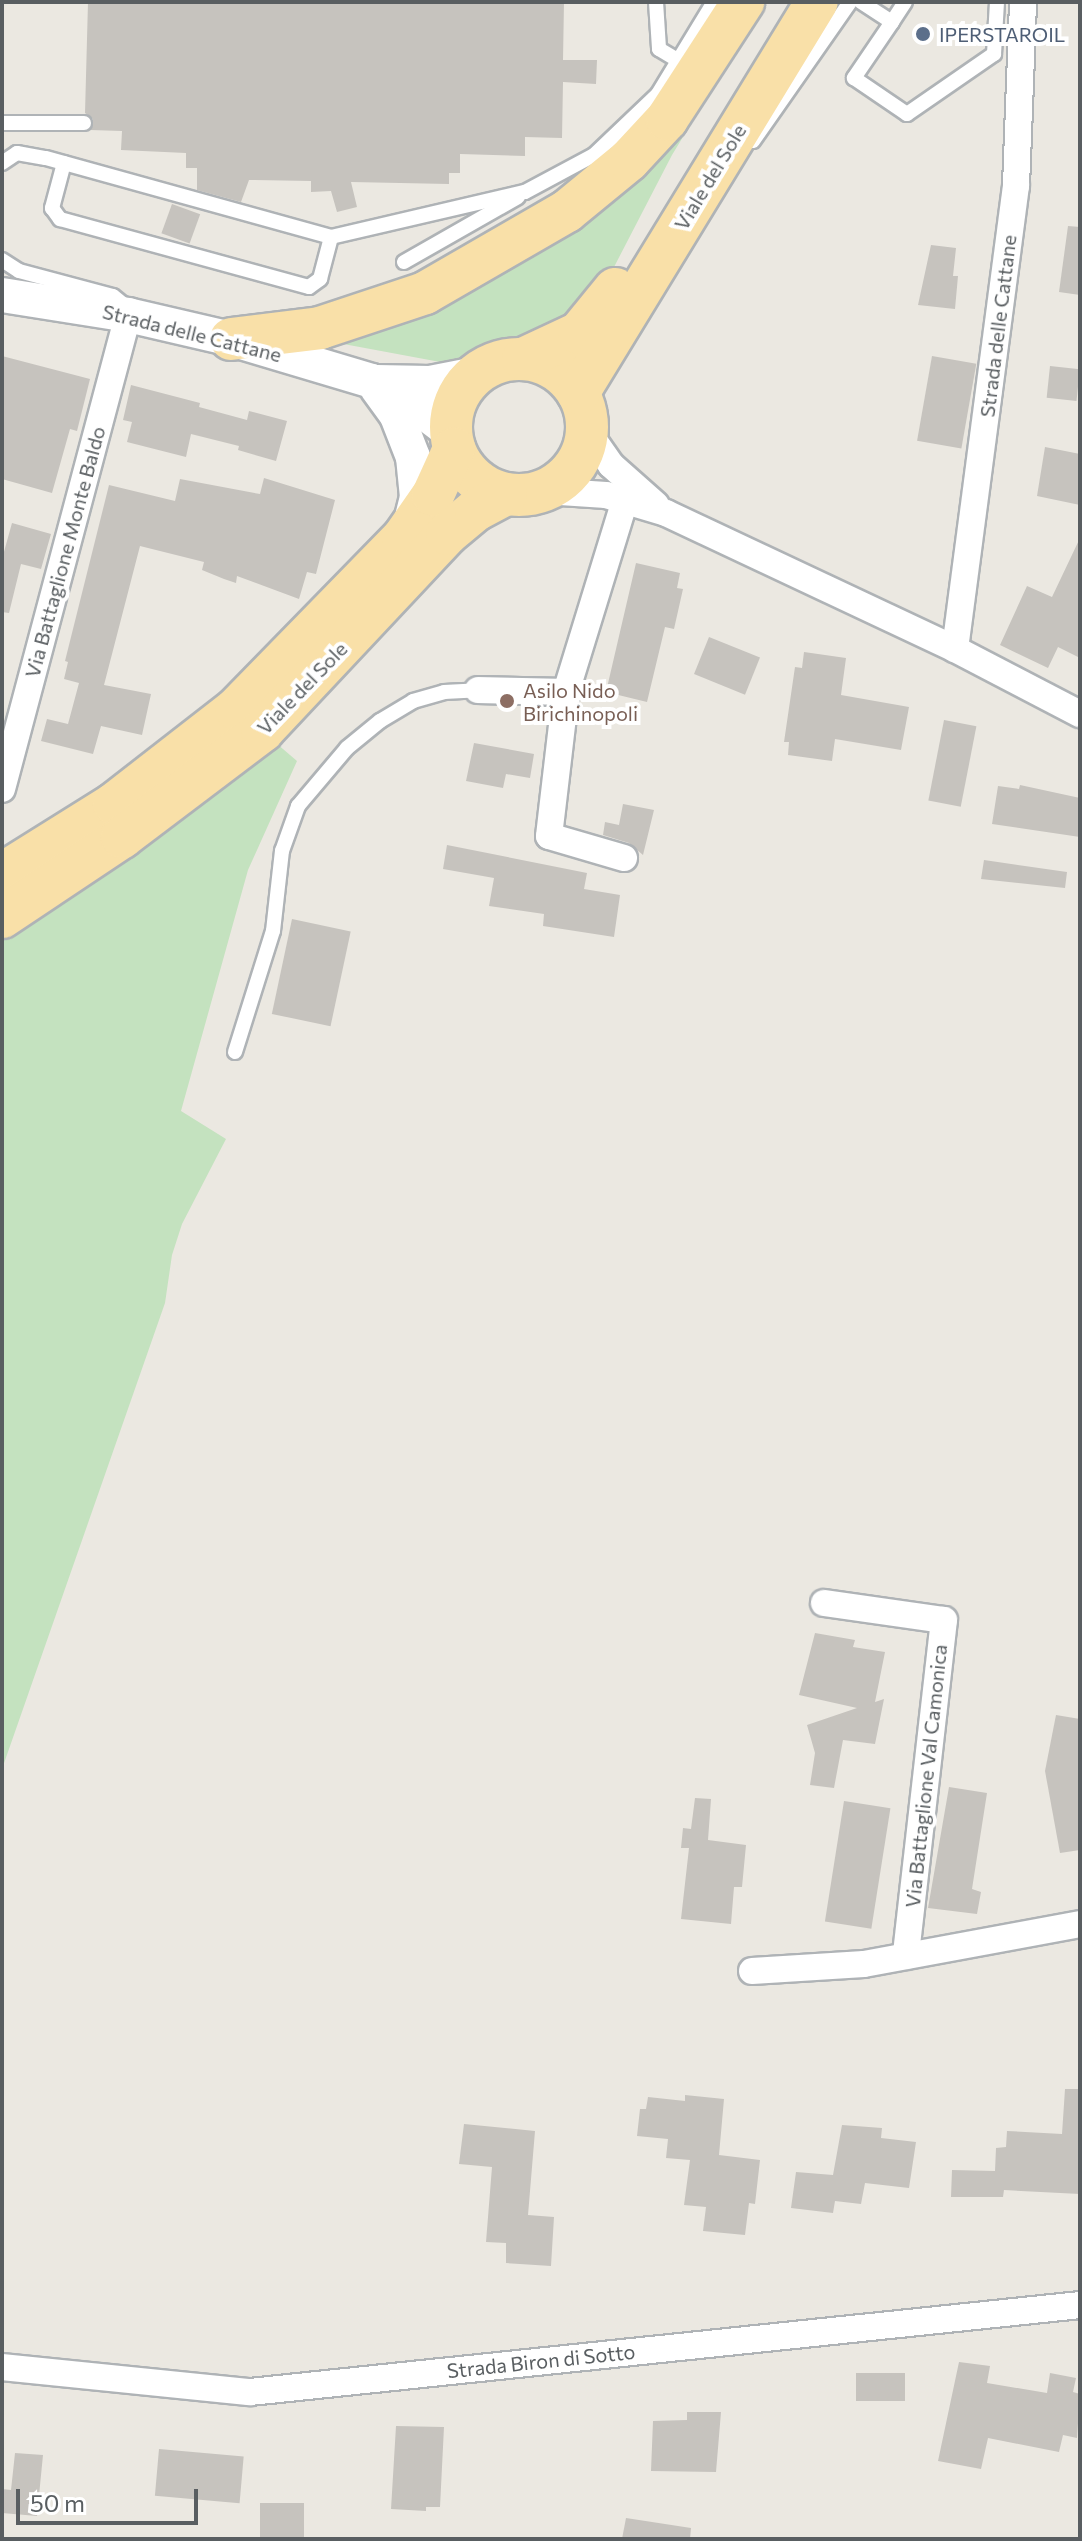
<!DOCTYPE html>
<style>
body{margin:0}
#map{position:relative;width:1082px;height:2541px;overflow:hidden;background:#ebe8e1;font-family:Commissioner,sans-serif}
div>[style]{position:absolute}
.green>*{inset:0;background:#c4e2bf}
.building>*{inset:0;background:#c6c3be;transform-origin:0 0}
.roads{filter:drop-shadow(2px 0 #afb3b6) drop-shadow(-2px 0 #afb3b6) drop-shadow(0 2px #afb3b6) drop-shadow(0 -2px #afb3b6)}
.service>*{height:14px;margin:-7px;padding:0 7px;transform-origin:7px;border-radius:7px;background:#fff}
.minor>*{height:26px;margin:-13px;padding:0 13px;transform-origin:13px;border-radius:13px;background:#fff}
.tertiary>*{height:34px;margin:-17px;padding:0 17px;transform-origin:17px;border-radius:17px;background:#fff}
.primary>*{height:42px;margin:-21px;padding:0 21px;transform-origin:21px;border-radius:21px;background:#f9e0a8}
.primary>.ring{margin:-21px;padding:0;box-sizing:content-box;background:none;border:42px solid #f9e0a8;border-radius:50%}
.dots>*{width:22px;height:22px;translate:-50% -50%;box-sizing:border-box;border:4px solid #fff;border-radius:50%}
span{translate:-50% -50%;white-space:nowrap;text-align:center;line-height:1.15;-webkit-text-stroke:8px #fff;paint-order:stroke}
.service-label{font-size:20px;color:#4e5e75}
.left{translate:0 -50%;text-align:left}
.street-label{font-size:20px;color:#595e61}
.education-label{font-size:20px;color:#785e54}
.frame{position:absolute;inset:0;border:4px solid #595e61;pointer-events:none}
.scale{position:absolute;left:16px;top:2489px;width:182px;height:36px;box-sizing:border-box;border:4px solid #595e61;border-top:0;padding-left:10px;font-size:24px;line-height:28px;white-space:nowrap;color:#595e61;-webkit-text-stroke:6px #fff;paint-order:stroke}
</style>
<div id="map">
<div class="green">
<div style="clip-path:polygon(759px 2px,765px 2px,672px 155px,613px 269px,560px 337px,467px 367px,322px 340px,512px 255px)"></div>
<div style="clip-path:polygon(262px 731px,297px 761px,248px 870px,181px 1111px,226px 1139px,182px 1224px,172px 1255px,165px 1303px,2px 1769px,2px 917px)"></div>
</div>
<div class="building">
<div style="clip-path:polygon(88px 2px,564px 2px,563px 60px,597px 60px,596px 84px,563px 82px,562px 138px,525px 137px,525px 156px,460px 154px,460px 173px,449px 173px,449px 184px,351px 182px,357px 207px,337px 212px,331px 191px,311px 192px,311px 181px,249px 180px,241px 202px,197px 190px,197px 168px,186px 168px,186px 153px,121px 150px,122px 131px,90px 130px,93px 119px,85px 113px)"></div>
<div style="left:172px;top:204px;width:30px;height:31px;rotate:20deg"></div>
<div style="clip-path:polygon(1068px 226px,1080px 227px,1080px 295px,1059px 292px)"></div>
<div style="clip-path:polygon(931px 245px,956px 248px,953px 276px,958px 276px,955px 309px,918px 305px)"></div>
<div style="clip-path:polygon(2px 356px,90px 379px,77px 431px,70px 429px,52px 493px,2px 479px)"></div>
<div style="left:932px;top:356px;width:45px;height:86px;rotate:10deg"></div>
<div style="left:1050px;top:366px;width:30px;height:32px;rotate:6deg"></div>
<div style="clip-path:polygon(131px 385px,200px 403px,199px 407px,247px 420px,249px 411px,287px 421px,276px 461px,238px 450px,239px 446px,191px 434px,186px 457px,127px 442px,132px 422px,123px 420px)"></div>
<div style="clip-path:polygon(1045px 447px,1080px 454px,1080px 505px,1037px 496px)"></div>
<div style="clip-path:polygon(264px 478px,335px 500px,316px 574px,307px 572px,299px 599px,237px 576px,236px 583px,224px 579px,202px 570px,204px 562px,140px 546px,104px 685px,151px 694px,142px 735px,101px 726px,93px 754px,41px 741px,47px 719px,68px 724px,79px 683px,64px 679px,68px 662px,65px 661px,109px 485px,175px 501px,180px 479px,260px 494px)"></div>
<div style="clip-path:polygon(12px 523px,51px 534px,41px 569px,21px 564px,9px 613px,2px 612px,2px 559px)"></div>
<div style="clip-path:polygon(1080px 538px,1080px 658px,1058px 647px,1048px 668px,1000px 645px,1027px 586px,1052px 597px)"></div>
<div style="clip-path:polygon(636px 563px,680px 573px,677px 588px,683px 589px,674px 629px,665px 627px,647px 702px,606px 692px)"></div>
<div style="left:709px;top:637px;width:55px;height:40px;rotate:22deg"></div>
<div style="clip-path:polygon(804px 652px,846px 658px,841px 695px,909px 707px,901px 750px,835px 739px,832px 761px,788px 755px,789px 742px,784px 742px,795px 667px,802px 668px)"></div>
<div style="left:944px;top:720px;width:33px;height:82px;rotate:11deg"></div>
<div style="clip-path:polygon(474px 743px,534px 754px,530px 778px,506px 774px,503px 788px,466px 781px)"></div>
<div style="clip-path:polygon(1020px 785px,1080px 798px,1080px 837px,992px 824px,998px 786px,1019px 789px)"></div>
<div style="clip-path:polygon(623px 804px,654px 810px,643px 855px,629px 843px,603px 835px,605px 822px,619px 825px)"></div>
<div style="clip-path:polygon(447px 845px,587px 873px,584px 889px,620px 895px,614px 937px,543px 926px,544px 914px,489px 906px,494px 878px,443px 869px)"></div>
<div style="clip-path:polygon(984px 860px,1067px 872px,1065px 888px,981px 879px)"></div>
<div style="left:292px;top:919px;width:60px;height:97px;rotate:12deg"></div>
<div style="clip-path:polygon(815px 1633px,855px 1640px,853px 1647px,885px 1652px,875px 1702px,884px 1699px,875px 1744px,843px 1740px,834px 1788px,810px 1785px,815px 1753px,807px 1725px,857px 1708px,799px 1695px)"></div>
<div style="clip-path:polygon(1056px 1715px,1080px 1719px,1080px 1850px,1060px 1853px,1045px 1771px)"></div>
<div style="clip-path:polygon(949px 1787px,987px 1793px,972px 1889px,981px 1892px,977px 1914px,928px 1908px)"></div>
<div style="clip-path:polygon(695px 1798px,711px 1799px,708px 1840px,746px 1845px,742px 1887px,734px 1887px,731px 1924px,681px 1919px,689px 1848px,681px 1848px,683px 1828px,691px 1829px)"></div>
<div style="left:844px;top:1801px;width:47px;height:122px;rotate:9deg"></div>
<div style="clip-path:polygon(1065px 2089px,1080px 2089px,1080px 2194px,1004px 2190px,1003px 2197px,951px 2197px,952px 2170px,995px 2171px,996px 2148px,1006px 2147px,1007px 2131px,1062px 2134px)"></div>
<div style="clip-path:polygon(685px 2095px,724px 2099px,719px 2155px,760px 2160px,755px 2204px,749px 2203px,745px 2235px,703px 2231px,706px 2207px,684px 2205px,690px 2160px,666px 2158px,668px 2139px,637px 2136px,640px 2109px,646px 2109px,648px 2097px,685px 2101px)"></div>
<div style="clip-path:polygon(464px 2124px,535px 2131px,528px 2215px,554px 2217px,551px 2266px,506px 2263px,506px 2243px,486px 2242px,492px 2167px,459px 2164px)"></div>
<div style="clip-path:polygon(842px 2125px,882px 2128px,881px 2138px,916px 2142px,909px 2188px,865px 2183px,861px 2204px,835px 2201px,833px 2213px,791px 2208px,796px 2172px,833px 2175px)"></div>
<div style="clip-path:polygon(959px 2362px,990px 2366px,987px 2383px,1047px 2393px,1050px 2373px,1076px 2378px,1073px 2392px,1080px 2394px,1077px 2438px,1063px 2435px,1059px 2452px,988px 2438px,981px 2469px,938px 2461px)"></div>
<div style="left:856px;top:2373px;width:49px;height:28px"></div>
<div style="clip-path:polygon(687px 2412px,721px 2412px,716px 2472px,651px 2471px,653px 2421px,687px 2420px)"></div>
<div style="clip-path:polygon(396px 2426px,444px 2427px,440px 2507px,426px 2507px,426px 2511px,391px 2509px)"></div>
<div style="left:159px;top:2449px;width:85px;height:47px;rotate:5deg"></div>
<div style="clip-path:polygon(15px 2453px,43px 2455px,37px 2516px,2px 2513px,2px 2489px,11px 2490px)"></div>
<div style="left:260px;top:2503px;width:44px;height:36px"></div>
<div style="clip-path:polygon(626px 2518px,691px 2528px,690px 2539px,622px 2539px)"></div>
</div>
<div class="roads">
<div class="service">
<div style="left:656px;top:2px;width:47px;rotate:86.3deg"></div>
<div style="left:659px;top:49px;width:23px;rotate:31deg"></div>
<div style="left:861px;top:2px;width:37px;rotate:33deg"></div>
<div style="left:892px;top:22px;width:68px;rotate:124.2deg"></div>
<div style="left:854px;top:78px;width:64px;rotate:34.2deg"></div>
<div style="left:907px;top:114px;width:106px;rotate:-34.6deg"></div>
<div style="left:994px;top:54px;width:52px;rotate:-86.7deg"></div>
<div style="left:892px;top:22px;width:24px;rotate:-57deg"></div>
<div style="left:2px;top:123px;width:82px"></div>
<div style="left:753px;top:141px;width:169px;rotate:-55.1deg"></div>
<div style="left:2px;top:163px;width:18px;rotate:-34deg"></div>
<div style="left:17px;top:153px;width:29px;rotate:10deg"></div>
<div style="left:46px;top:158px;width:296px;rotate:15.5deg"></div>
<div style="left:331px;top:237px;width:199px;rotate:-13.1deg"></div>
<div style="left:525px;top:192px;width:78px;rotate:-28.2deg"></div>
<div style="left:594px;top:155px;width:88px;rotate:-43.6deg"></div>
<div style="left:658px;top:94px;width:108px;rotate:-58.7deg"></div>
<div style="left:64px;top:163px;width:47px;rotate:104.9deg"></div>
<div style="left:52px;top:208px;width:14px;rotate:54deg"></div>
<div style="left:60px;top:219px;width:258px;rotate:15.3deg"></div>
<div style="left:309px;top:287px;width:14px;rotate:-36deg"></div>
<div style="left:320px;top:279px;width:43px;rotate:-75.3deg"></div>
<div style="left:2px;top:260px;width:20px;rotate:33deg"></div>
<div style="left:19px;top:271px;width:97px;rotate:14.9deg"></div>
<div style="left:113px;top:296px;width:13px;rotate:39deg"></div>
<div style="left:404px;top:262px;width:131px;rotate:-29.7deg"></div>
<div style="left:235px;top:1052px;width:127px;rotate:-72.6deg"></div>
<div style="left:273px;top:931px;width:81px;rotate:-83.6deg"></div>
<div style="left:282px;top:851px;width:48px;rotate:-70.4deg"></div>
<div style="left:298px;top:806px;width:76px;rotate:-49.8deg"></div>
<div style="left:347px;top:748px;width:43px;rotate:-39.3deg"></div>
<div style="left:380px;top:721px;width:39px;rotate:-31deg"></div>
<div style="left:413px;top:701px;width:32px;rotate:-16deg"></div>
<div style="left:444px;top:692px;width:34px;rotate:-3deg"></div>
</div>
<div class="minor">
<div style="left:588px;top:432px;width:40px;rotate:55.1deg"></div>
<div style="left:611px;top:465px;width:60px;rotate:41.6deg"></div>
<div style="left:545px;top:491px;width:61px;rotate:3.8deg"></div>
<div style="left:606px;top:495px;width:63px;rotate:16.7deg"></div>
<div style="left:666px;top:513px;width:319px;rotate:25.2deg"></div>
<div style="left:955px;top:649px;width:141px;rotate:27.5deg"></div>
<div style="left:955px;top:649px;width:467px;rotate:-82.5deg"></div>
<div style="left:1016px;top:186px;width:184px;rotate:-87.8deg"></div>
<div style="left:478px;top:690px;width:88px;rotate:1.3deg"></div>
<div style="left:2px;top:789px;width:490px;rotate:-75.1deg"></div>
<div style="left:624px;top:858px;width:78px;rotate:-163.7deg"></div>
<div style="left:549px;top:836px;width:145px;rotate:-83.3deg"></div>
<div style="left:566px;top:692px;width:201px;rotate:-72.9deg"></div>
<div style="left:824px;top:1603px;width:121px;rotate:8.1deg"></div>
<div style="left:944px;top:1620px;width:338px;rotate:96.5deg"></div>
<div style="left:752px;top:1971px;width:112px;rotate:-3.6deg"></div>
<div style="left:864px;top:1964px;width:220px;rotate:-10.5deg"></div>
<div style="left:2px;top:2367px;width:249px;rotate:5.8deg"></div>
<div style="left:250px;top:2392px;width:835px;rotate:-5.98deg"></div>
</div>
<div class="tertiary">
<div style="left:2px;top:295px;width:128px;rotate:9deg"></div>
<div style="left:128px;top:315px;width:106px;rotate:13.1deg"></div>
<div style="left:231px;top:339px;width:147px;rotate:16.6deg"></div>
<div style="left:372px;top:381px;width:52px;rotate:30deg"></div>
<div style="left:417px;top:407px;width:43px;rotate:37.4deg"></div>
<div style="left:376px;top:382px;width:54px;rotate:1.1deg"></div>
<div style="left:430px;top:383px;width:47px;rotate:-11.1deg"></div>
<div style="left:377px;top:388px;width:34px;rotate:54deg"></div>
<div style="left:397px;top:416px;width:44px;rotate:68.7deg"></div>
<div style="left:413px;top:457px;width:40px;rotate:84.3deg"></div>
<div style="left:417px;top:497px;width:33px;rotate:104deg"></div>
</div>
<div class="primary">
<div style="left:231px;top:339px;width:90px;rotate:-7deg"></div>
<div style="left:320px;top:328px;width:111px;rotate:-18.4deg"></div>
<div style="left:425px;top:293px;width:164px;rotate:-30deg"></div>
<div style="left:567px;top:211px;width:80px;rotate:-39.4deg"></div>
<div style="left:629px;top:160px;width:56px;rotate:-47.2deg"></div>
<div style="left:667px;top:119px;width:140px;rotate:-57deg"></div>
<div class="ring" style="left:451px;top:359px;width:94px;height:94px"></div>
<div style="left:523px;top:359px;width:62px;rotate:-24.9deg"></div>
<div style="left:579px;top:333px;width:57px;rotate:-50.7deg"></div>
<div style="left:578px;top:393px;width:458px;rotate:-58.6deg"></div>
<div style="left:2px;top:874px;width:132px;rotate:-32deg"></div>
<div style="left:114px;top:804px;width:155px;rotate:-37.9deg"></div>
<div style="left:236px;top:709px;width:239px;rotate:-45.7deg"></div>
<div style="left:403px;top:538px;width:52px;rotate:-55.1deg"></div>
<div style="left:433px;top:495px;width:51px;rotate:-65.5deg"></div>
<div style="left:2px;top:917px;width:144px;rotate:-33.7deg"></div>
<div style="left:122px;top:837px;width:176px;rotate:-37.1deg"></div>
<div style="left:262px;top:731px;width:270px;rotate:-46.8deg"></div>
<div style="left:447px;top:534px;width:38px;rotate:-40deg"></div>
<div style="left:476px;top:510px;width:34px;rotate:-28deg"></div>
</div>
</div>
<div class="dots">
<div style="left:923px;top:34px;background:#5c6f8a"></div>
<div style="left:507px;top:701px;background:#8d6e63"></div>
</div>
<div class="service-label">
<span class="left" style="left:939px;top:34px">IPERSTAROIL</span>
</div>
<div class="street-label">
<span style="left:710px;top:177px;rotate:-59deg">Viale del Sole</span>
<span style="left:998px;top:326px;rotate:-83deg">Strada delle Cattane</span>
<span style="left:192px;top:333px;rotate:14deg">Strada delle Cattane</span>
<span style="left:65px;top:552px;rotate:-75deg">Via Battaglione Monte Baldo</span>
<span style="left:302px;top:688px;rotate:-46deg">Viale del Sole</span>
<span style="left:926px;top:1776px;rotate:-84deg">Via Battaglione Val Camonica</span>
<span style="left:541px;top:2361px;rotate:-6deg">Strada Biron di Sotto</span>
</div>
<div class="education-label">
<span class="left" style="left:523px;top:702px">Asilo Nido<br>Birichinopoli</span>
</div>
<div class="frame"></div>
<div class="scale">50 m</div>
</div>
